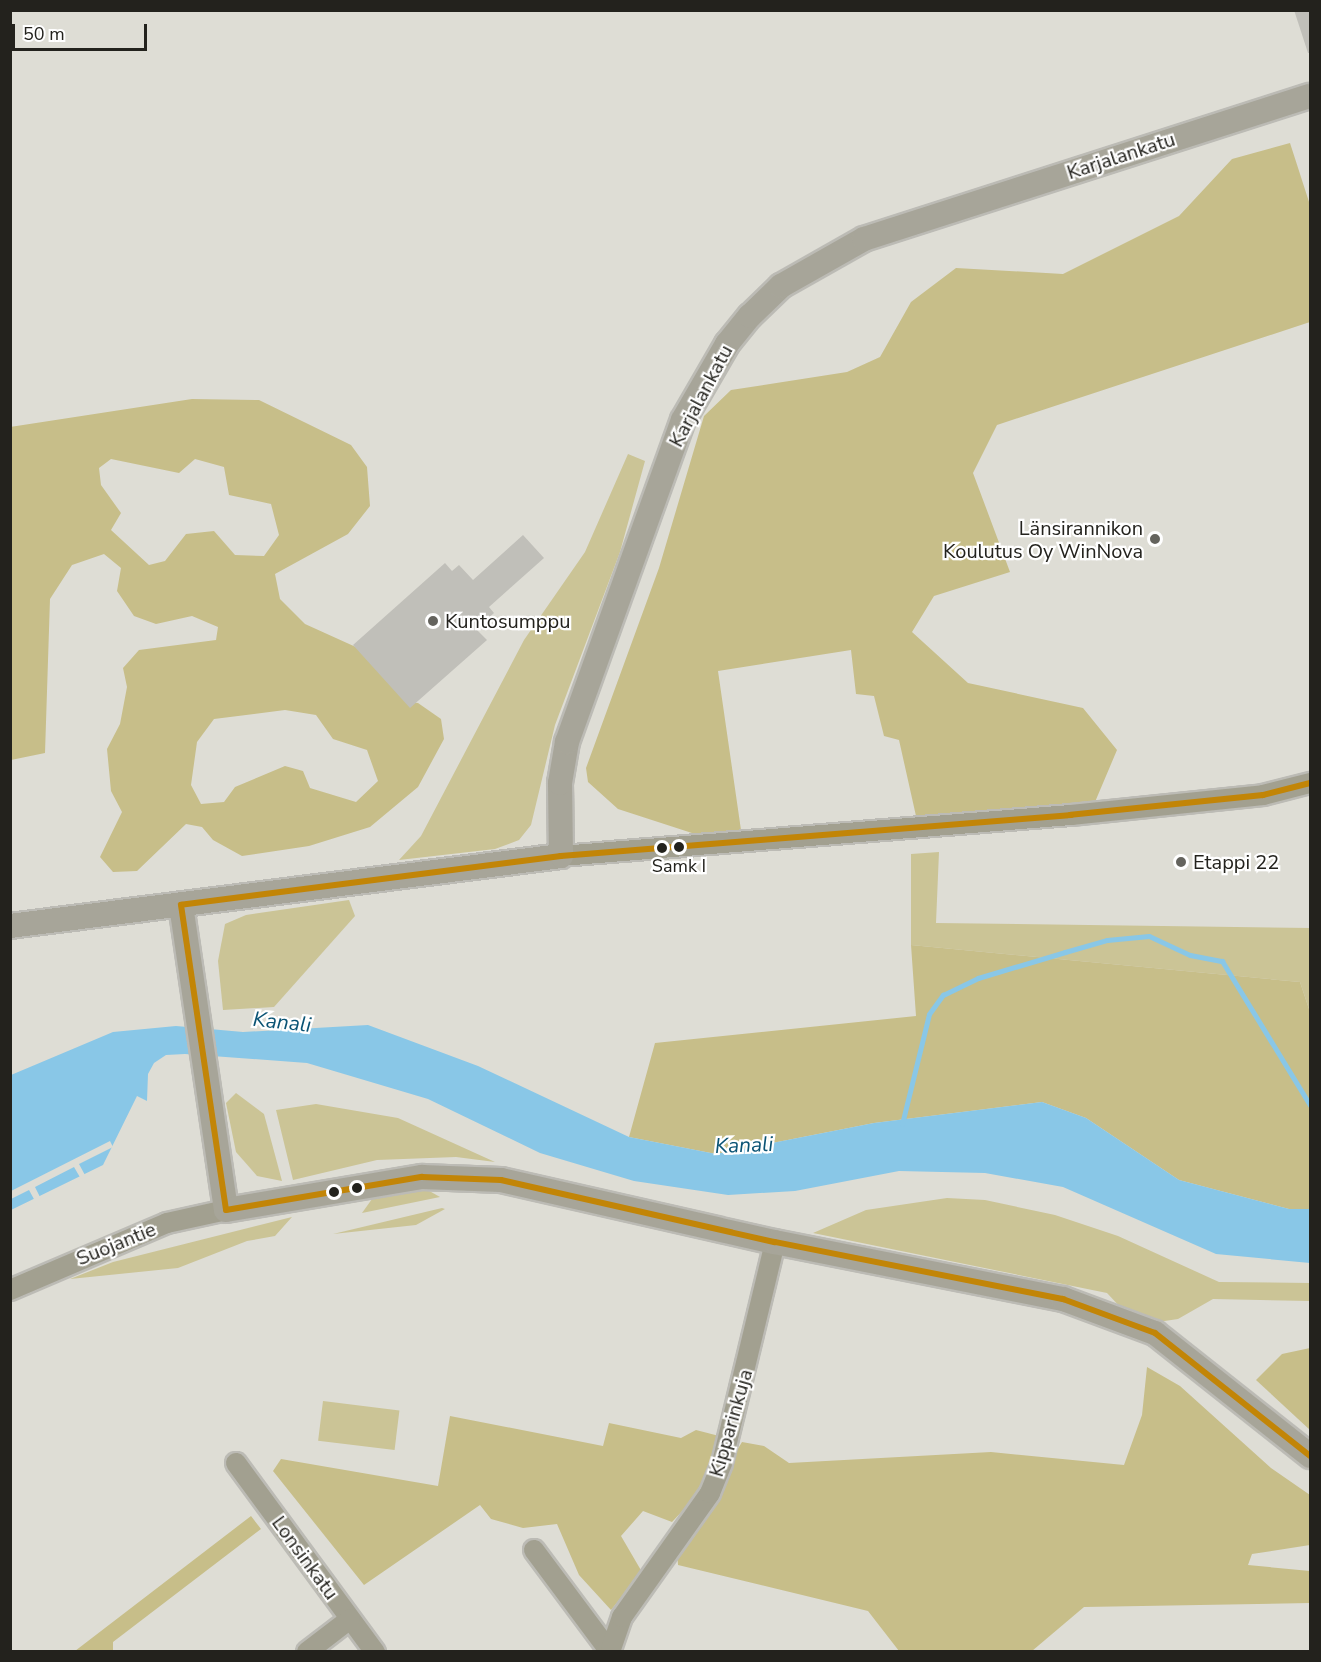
<!DOCTYPE html>
<meta charset="utf-8">
<style>
body{margin:0}
#map{position:relative;width:1321px;height:1662px;overflow:hidden;background:#deddd5;font-family:"Nunito Sans",sans-serif}
div>[style]{position:absolute}
.green>*{inset:0;background:#cbc496;transform-origin:0 0}
.forest>*{inset:0;background:#c7be89}
.water>*{inset:0;background:#89c7e7}
.pier>*{inset:0;background:#deddd5}
.stream>*{height:5px;margin:-2.5px;padding:0 2.5px;transform-origin:2.5px;border-radius:2.5px;background:#89c7e7}
.building>*{inset:0;background:#c0bfb9}
.roads{filter:drop-shadow(2px 0 #bcbbb5) drop-shadow(-2px 0 #bcbbb5) drop-shadow(0 2px #bcbbb5) drop-shadow(0 -2px #bcbbb5)}
.minor>*{height:20px;margin:-10px;padding:0 10px;transform-origin:10px;border-radius:10px;background:#a2a090}
.major>*{height:24px;margin:-12px;padding:0 12px;transform-origin:12px;border-radius:12px;background:#a7a599}
.bus-1>*{height:6px;margin:-3px;padding:0 3px;transform-origin:3px;border-radius:3px;background:#c28507}
.dots>*{width:16px;height:16px;translate:-50% -50%;box-sizing:border-box;border:3px solid #fff;border-radius:50%}
span{translate:-50% -50%;white-space:nowrap;text-align:center;line-height:1.15;-webkit-text-stroke:4.5px #fff;paint-order:stroke}
.bus-label{font-size:18px;color:#23221d}
.street-label{font-size:20px;color:#23221d}
.poi-label{font-size:20px;color:#23221d}
.right{translate:-100% -50%;text-align:right}
.left{translate:0 -50%;text-align:left}
.water-label{font-size:21px;color:#0a5374;font-style:italic}
.frame{position:absolute;inset:0;border:12px solid #23221d;pointer-events:none}
.scale{position:absolute;left:12px;top:24px;width:135px;height:27px;box-sizing:border-box;border:3px solid #23221d;border-top:0;padding-left:8px;font-size:18px;line-height:21px;white-space:nowrap;color:#23221d;-webkit-text-stroke:4px #fff;paint-order:stroke}
</style>
<div id="map">
<div class="green">
<div style="clip-path:polygon(628px 454px,645px 461px,620px 552px,555px 725px,531px 825px,519px 840px,495px 849px,399px 860px,421px 836px,524px 640px,585px 552px)"></div>
<div style="clip-path:polygon(939px 852px,936px 923px,1310px 928px,1310px 1012px,1300px 982px,911px 945px,911px 854px)"></div>
<div style="clip-path:polygon(349px 900px,355px 916px,274px 1007px,223px 1010px,218px 961px,225px 924px,246px 915px)"></div>
<div style="clip-path:polygon(236px 1093px,264px 1114px,282px 1181px,257px 1176px,236px 1152px,226px 1103px)"></div>
<div style="clip-path:polygon(316px 1104px,398px 1118px,495px 1162px,456px 1157px,377px 1160px,293px 1180px,276px 1110px)"></div>
<div style="clip-path:polygon(424px 1188px,440px 1197px,362px 1213px,372px 1199px)"></div>
<div style="clip-path:polygon(947px 1198px,985px 1200px,1055px 1215px,1118px 1236px,1219px 1282px,1310px 1283px,1310px 1301px,1213px 1299px,1178px 1319px,1158px 1322px,1122px 1309px,1107px 1293px,813px 1233px,866px 1210px)"></div>
<div style="clip-path:polygon(445px 1209px,416px 1225px,333px 1234px,442px 1208px)"></div>
<div style="clip-path:polygon(292px 1217px,275px 1236px,247px 1241px,178px 1268px,70px 1279px,113px 1262px)"></div>
<div style="left:323px;top:1401px;width:77px;height:40px;rotate:7deg"></div>
</div>
<div class="forest">
<div style="clip-path:polygon(1290px 143px,1310px 205px,1310px 322px,997px 425px,973px 473px,1010px 572px,934px 596px,912px 632px,968px 683px,1083px 708px,1117px 750px,1095px 802px,916px 816px,899px 740px,884px 736px,874px 696px,856px 694px,851px 650px,718px 671px,741px 830px,695px 834px,618px 809px,588px 782px,586px 768px,659px 568px,704px 416px,731px 390px,847px 372px,880px 357px,911px 302px,956px 268px,1063px 274px,1179px 216px,1232px 159px)"></div>
<div style="clip-path:polygon(evenodd,192px 399px,259px 400px,351px 445px,367px 467px,370px 506px,348px 534px,275px 574px,280px 599px,305px 624px,358px 648px,406px 702px,418px 703px,441px 719px,444px 739px,418px 787px,370px 827px,309px 846px,242px 856px,213px 840px,202px 827px,186px 824px,137px 871px,113px 872px,100px 857px,122px 812px,111px 791px,107px 749px,120px 724px,127px 687px,123px 668px,139px 650px,216px 640px,218px 627px,192px 616px,156px 624px,134px 616px,117px 591px,121px 568px,104px 554px,72px 565px,50px 599px,45px 753px,11px 760px,10px 427px,192px 399px,111px 459px,179px 473px,195px 459px,224px 467px,229px 495px,271px 504px,279px 535px,264px 556px,235px 555px,214px 531px,186px 534px,165px 561px,149px 565px,111px 530px,121px 513px,101px 485px,99px 468px,111px 459px,192px 399px,285px 710px,316px 715px,333px 739px,367px 750px,378px 781px,356px 802px,310px 788px,303px 771px,285px 766px,235px 787px,224px 802px,201px 804px,191px 785px,197px 742px,214px 719px,285px 710px)"></div>
<div style="clip-path:polygon(911px 945px,1300px 982px,1310px 1012px,1310px 1209px,1289px 1209px,1179px 1180px,1086px 1118px,1042px 1102px,874px 1123px,716px 1154px,629px 1137px,655px 1043px,916px 1016px)"></div>
<div style="clip-path:polygon(1310px 1348px,1310px 1430px,1256px 1380px,1282px 1354px)"></div>
<div style="clip-path:polygon(1147px 1367px,1180px 1386px,1271px 1468px,1310px 1495px,1310px 1545px,1252px 1554px,1248px 1565px,1310px 1571px,1310px 1603px,1084px 1607px,1032px 1651px,899px 1651px,868px 1611px,678px 1565px,677px 1550px,742px 1442px,764px 1446px,789px 1463px,991px 1452px,1124px 1465px,1142px 1415px)"></div>
<div style="clip-path:polygon(450px 1416px,603px 1446px,609px 1423px,681px 1438px,696px 1430px,723px 1437px,704px 1488px,672px 1522px,643px 1511px,621px 1536px,642px 1572px,611px 1610px,579px 1575px,557px 1524px,523px 1528px,491px 1519px,480px 1505px,364px 1585px,273px 1471px,281px 1459px,438px 1486px)"></div>
<div style="clip-path:polygon(251px 1516px,261px 1529px,113px 1642px,113px 1651px,75px 1651px)"></div>
</div>
<div class="water">
<div style="clip-path:polygon(368px 1025px,478px 1066px,629px 1137px,716px 1154px,874px 1123px,1042px 1102px,1086px 1118px,1179px 1180px,1289px 1209px,1310px 1209px,1310px 1263px,1216px 1254px,1063px 1187px,985px 1173px,899px 1171px,795px 1191px,728px 1195px,634px 1181px,540px 1153px,428px 1099px,307px 1063px,185px 1054px,166px 1055px,154px 1063px,148px 1074px,147px 1101px,137px 1096px,103px 1165px,11px 1210px,11px 1075px,113px 1032px,176px 1026px,243px 1032px)"></div>
</div>
<div class="pier">
<div style="clip-path:polygon(110px 1141px,113px 1147px,79px 1164px,86px 1177px,81px 1179px,74px 1167px,35px 1187px,41px 1199px,35px 1201px,29px 1190px,11px 1199px,11px 1191px)"></div>
</div>
<div class="stream">
<div style="left:902px;top:1124px;width:113px;rotate:-76.2deg"></div>
<div style="left:929px;top:1014px;width:24px;rotate:-54deg"></div>
<div style="left:943px;top:995px;width:39px;rotate:-26deg"></div>
<div style="left:978px;top:978px;width:91px;rotate:-16.6deg"></div>
<div style="left:1065px;top:952px;width:44px;rotate:-15.9deg"></div>
<div style="left:1107px;top:940px;width:42px;rotate:-5.4deg"></div>
<div style="left:1149px;top:936px;width:45px;rotate:24.9deg"></div>
<div style="left:1190px;top:955px;width:33px;rotate:11deg"></div>
<div style="left:1222px;top:961px;width:169px;rotate:58.6deg"></div>
</div>
<div class="building">
<div style="clip-path:polygon(1294px 10px,1311px 10px,1311px 53px,1308px 53px)"></div>
<div style="clip-path:polygon(523px 535px,544px 558px,489px 607px,494px 613px,476px 629px,487px 640px,410px 708px,353px 645px,445px 563px,452px 571px,459px 565px,473px 580px)"></div>
</div>
<div class="roads">
<div class="minor">
<div style="left:561px;top:856px;width:512px;rotate:-4.6deg"></div>
<div style="left:1071px;top:815px;width:193px;rotate:-5.9deg"></div>
<div style="left:1263px;top:795px;width:49px;rotate:-14.3deg"></div>
<div style="left:10px;top:1290px;width:171px;rotate:-23.1deg"></div>
<div style="left:167px;top:1223px;width:60px;rotate:-12.4deg"></div>
<div style="left:236px;top:1463px;width:235px;rotate:53.7deg"></div>
<div style="left:534px;top:1550px;width:127px;rotate:53.3deg"></div>
<div style="left:611px;top:1649px;width:34px;rotate:-71deg"></div>
<div style="left:622px;top:1617px;width:152px;rotate:-54.6deg"></div>
<div style="left:710px;top:1493px;width:32px;rotate:-68deg"></div>
<div style="left:722px;top:1463px;width:227px;rotate:-76.5deg"></div>
<div style="left:307px;top:1652px;width:54px;rotate:-37.5deg"></div>
</div>
<div class="major">
<div style="left:181px;top:905px;width:308px;rotate:81.6deg"></div>
<div style="left:226px;top:1210px;width:199px;rotate:-9.6deg"></div>
<div style="left:422px;top:1177px;width:79px;rotate:2.2deg"></div>
<div style="left:501px;top:1180px;width:281px;rotate:12.8deg"></div>
<div style="left:775px;top:1242px;width:294px;rotate:11.2deg"></div>
<div style="left:1063px;top:1299px;width:98px;rotate:20.3deg"></div>
<div style="left:1155px;top:1333px;width:198px;rotate:38.4deg"></div>
<div style="left:10px;top:926px;width:555px;rotate:-7.24deg"></div>
<div style="left:561px;top:856px;width:73px;rotate:-90.8deg"></div>
<div style="left:560px;top:783px;width:42px;rotate:-80.3deg"></div>
<div style="left:567px;top:742px;width:342px;rotate:-70.2deg"></div>
<div style="left:683px;top:420px;width:88px;rotate:-59.9deg"></div>
<div style="left:727px;top:344px;width:36px;rotate:-51deg"></div>
<div style="left:750px;top:316px;width:43px;rotate:-44.1deg"></div>
<div style="left:781px;top:286px;width:95px;rotate:-29.5deg"></div>
<div style="left:864px;top:239px;width:468px;rotate:-17.8deg"></div>
</div>
</div>
<div class="bus-1">
<div style="left:1310px;top:783px;width:49px;rotate:165.7deg"></div>
<div style="left:1263px;top:795px;width:193px;rotate:174.1deg"></div>
<div style="left:1071px;top:815px;width:512px;rotate:175.4deg"></div>
<div style="left:561px;top:856px;width:383px;rotate:172.7deg"></div>
<div style="left:181px;top:905px;width:308px;rotate:81.6deg"></div>
<div style="left:226px;top:1210px;width:199px;rotate:-9.6deg"></div>
<div style="left:422px;top:1177px;width:79px;rotate:2.2deg"></div>
<div style="left:501px;top:1180px;width:281px;rotate:12.8deg"></div>
<div style="left:775px;top:1242px;width:294px;rotate:11.2deg"></div>
<div style="left:1063px;top:1299px;width:98px;rotate:20.3deg"></div>
<div style="left:1155px;top:1333px;width:198px;rotate:38.4deg"></div>
</div>
<div class="dots">
<div style="left:1155px;top:539px;background:#64635d"></div>
<div style="left:433px;top:621px;background:#64635d"></div>
<div style="left:679px;top:847px;background:#23221d"></div>
<div style="left:662px;top:848px;background:#23221d"></div>
<div style="left:1181px;top:862px;background:#64635d"></div>
<div style="left:357px;top:1188px;background:#23221d"></div>
<div style="left:334px;top:1192px;background:#23221d"></div>
</div>
<div class="bus-label">
<span style="left:679px;top:866px">Samk I</span>
</div>
<div class="street-label">
<span style="left:1121px;top:156px;rotate:-18deg">Karjalankatu</span>
<span style="left:701px;top:396px;rotate:-62deg">Karjalankatu</span>
<span style="left:116px;top:1244px;rotate:-22deg">Suojantie</span>
<span style="left:731px;top:1423px;rotate:-74deg">Kipparinkuja</span>
<span style="left:305px;top:1558px;rotate:54deg">Lonsinkatu</span>
</div>
<div class="poi-label">
<span class="right" style="left:1143px;top:540px">Länsirannikon<br>Koulutus Oy WinNova</span>
<span class="left" style="left:445px;top:621px">Kuntosumppu</span>
<span class="left" style="left:1193px;top:862px">Etappi 22</span>
</div>
<div class="water-label">
<span style="left:282px;top:1022px;rotate:6deg">Kanali</span>
<span style="left:744px;top:1145px;rotate:-2deg">Kanali</span>
</div>
<div class="frame"></div>
<div class="scale">50 m</div>
</div>
